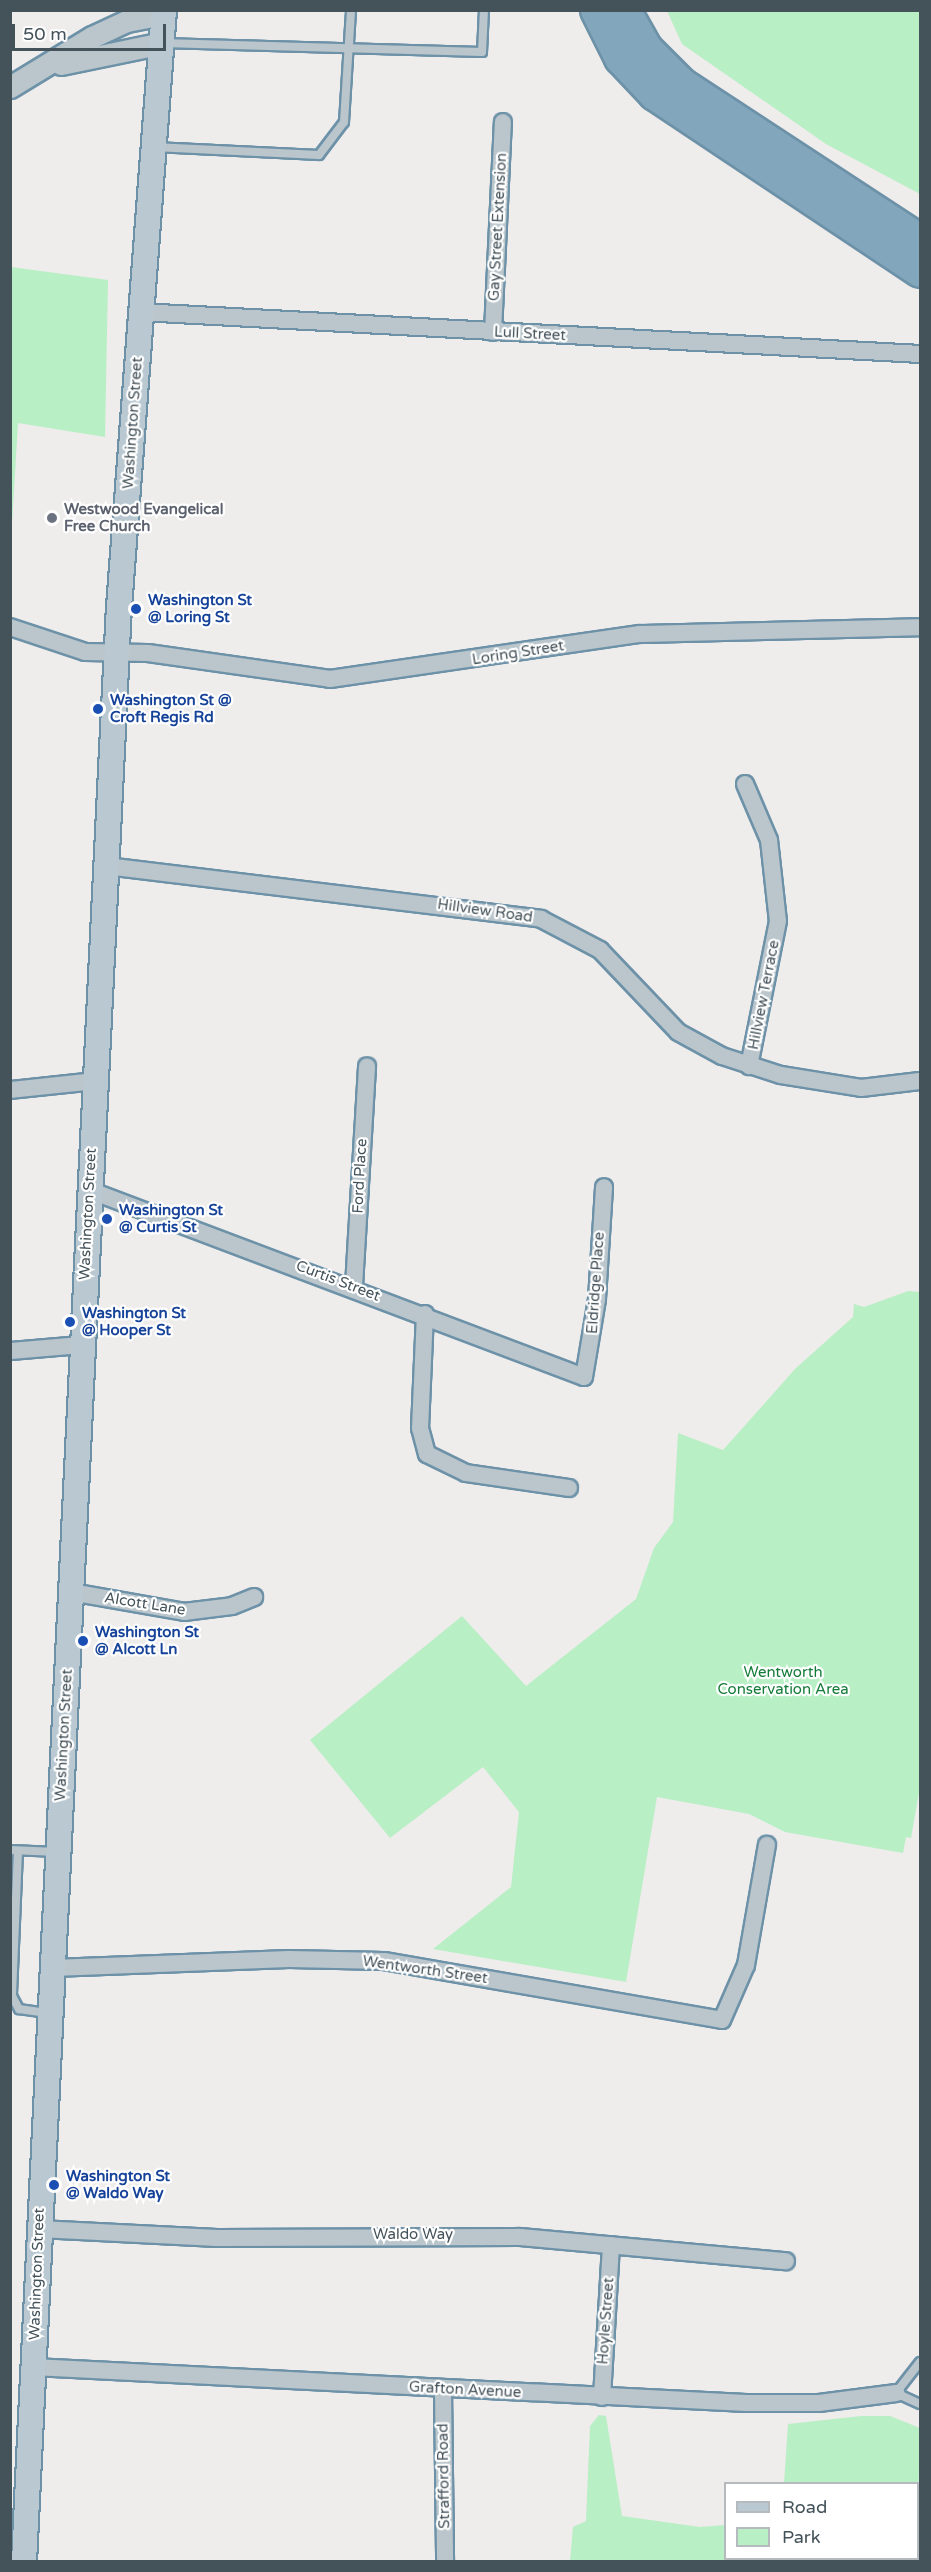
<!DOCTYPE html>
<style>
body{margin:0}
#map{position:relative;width:931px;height:2572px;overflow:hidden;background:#efecec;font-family:"Varela Round",sans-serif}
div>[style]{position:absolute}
.green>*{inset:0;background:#b8efc5}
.roads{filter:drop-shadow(2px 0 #6d92a8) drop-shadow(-2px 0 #6d92a8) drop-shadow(0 2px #6d92a8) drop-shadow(0 -2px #6d92a8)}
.service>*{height:8px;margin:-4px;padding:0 4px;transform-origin:4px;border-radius:4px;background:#bac6cc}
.minor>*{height:16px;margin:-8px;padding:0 8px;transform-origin:8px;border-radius:8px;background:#bac6cc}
.tertiary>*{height:21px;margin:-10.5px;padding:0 10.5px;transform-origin:10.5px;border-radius:10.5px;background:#bac6cc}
.secondary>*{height:24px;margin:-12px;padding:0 12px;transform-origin:12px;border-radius:12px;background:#b9c8d1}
.motorway>*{height:32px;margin:-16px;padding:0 16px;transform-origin:16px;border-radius:16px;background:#82a7bd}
.dots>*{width:16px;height:16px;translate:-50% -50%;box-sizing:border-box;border:3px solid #fff;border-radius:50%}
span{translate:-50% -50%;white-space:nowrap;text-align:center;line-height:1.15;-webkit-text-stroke:4.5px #fff;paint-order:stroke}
.street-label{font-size:15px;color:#44525a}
.worship-label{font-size:15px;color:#5b616d;font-weight:700}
.left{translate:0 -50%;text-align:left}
.transit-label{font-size:15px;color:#164399;font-weight:700}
.park-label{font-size:15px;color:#147b39}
.frame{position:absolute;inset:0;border:12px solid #44525a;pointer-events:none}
.legend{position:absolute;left:724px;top:2482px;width:195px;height:78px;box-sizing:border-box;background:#fff;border:2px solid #b4babd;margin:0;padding:8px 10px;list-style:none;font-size:18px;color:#44525a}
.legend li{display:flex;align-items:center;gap:12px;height:30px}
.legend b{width:30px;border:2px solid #b4babd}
.scale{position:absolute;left:12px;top:24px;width:154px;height:27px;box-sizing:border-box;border:3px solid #44525a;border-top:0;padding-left:8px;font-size:18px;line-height:21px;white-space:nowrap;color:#44525a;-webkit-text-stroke:4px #fff;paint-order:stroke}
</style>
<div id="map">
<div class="green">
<div style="clip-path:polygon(667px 11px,920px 11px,920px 194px,826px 144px,682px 44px)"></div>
<div style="clip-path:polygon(11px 267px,108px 280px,105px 437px,18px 423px,12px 524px)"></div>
<div style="clip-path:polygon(908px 1291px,920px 1292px,920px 1787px,911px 1838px,906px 1837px,903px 1853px,785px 1832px,749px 1814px,657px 1797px,626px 1982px,433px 1949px,511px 1887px,519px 1812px,483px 1767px,390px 1838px,310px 1740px,462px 1616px,526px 1686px,636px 1599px,654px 1548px,673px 1522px,678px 1433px,723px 1450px,795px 1369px,853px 1317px,854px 1304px,864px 1307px)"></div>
<div style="clip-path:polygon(599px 2415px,606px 2416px,622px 2516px,700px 2527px,725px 2525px,726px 2558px,890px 2559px,570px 2561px,573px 2527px,586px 2521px,590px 2426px)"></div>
<div style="clip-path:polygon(861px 2416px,890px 2416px,920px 2428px,918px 2510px,918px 2484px,784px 2483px,788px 2424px)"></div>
</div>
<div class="roads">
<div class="service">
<div style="left:162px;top:43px;width:320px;rotate:1.6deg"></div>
<div style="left:482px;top:52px;width:42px;rotate:-87.3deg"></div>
<div style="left:154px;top:147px;width:165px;rotate:2.8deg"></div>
<div style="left:319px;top:155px;width:41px;rotate:-52.9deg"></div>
<div style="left:344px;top:122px;width:112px;rotate:-86.4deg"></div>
<div style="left:10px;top:1850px;width:48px;rotate:2.4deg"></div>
<div style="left:18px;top:1851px;width:145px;rotate:92.4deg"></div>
<div style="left:12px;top:1996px;width:15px;rotate:62deg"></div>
<div style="left:19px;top:2009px;width:30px;rotate:8deg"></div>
<div style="left:920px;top:2362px;width:39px;rotate:128deg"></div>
<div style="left:896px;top:2393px;width:26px;rotate:25deg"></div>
</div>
<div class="minor">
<div style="left:140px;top:312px;width:781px;rotate:3.08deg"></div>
<div style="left:493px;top:332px;width:210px;rotate:-87.3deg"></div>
<div style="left:10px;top:627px;width:79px;rotate:18.4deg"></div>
<div style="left:85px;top:652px;width:63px;rotate:0.9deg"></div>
<div style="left:148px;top:653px;width:184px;rotate:8.1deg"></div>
<div style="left:330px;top:679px;width:313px;rotate:-8.3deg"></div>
<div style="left:640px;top:634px;width:280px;rotate:-1.4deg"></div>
<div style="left:745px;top:784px;width:61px;rotate:66.8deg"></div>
<div style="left:769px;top:840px;width:81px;rotate:83.7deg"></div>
<div style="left:778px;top:921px;width:148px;rotate:101.3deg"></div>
<div style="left:106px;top:866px;width:438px;rotate:6.9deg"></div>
<div style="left:541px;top:919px;width:67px;rotate:27.7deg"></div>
<div style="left:600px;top:950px;width:113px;rotate:46.4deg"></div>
<div style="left:678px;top:1032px;width:50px;rotate:28.6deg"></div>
<div style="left:722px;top:1056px;width:62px;rotate:17.9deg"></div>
<div style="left:781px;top:1075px;width:81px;rotate:9.2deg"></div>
<div style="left:861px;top:1088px;width:59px;rotate:-6.8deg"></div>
<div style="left:10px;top:1090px;width:85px;rotate:-6deg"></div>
<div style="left:89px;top:1190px;width:529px;rotate:20.7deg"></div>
<div style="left:584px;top:1377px;width:79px;rotate:-80.5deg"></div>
<div style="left:597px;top:1299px;width:112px;rotate:-86.4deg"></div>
<div style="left:354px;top:1286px;width:220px;rotate:-86.6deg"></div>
<div style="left:425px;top:1314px;width:114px;rotate:92.5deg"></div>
<div style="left:420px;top:1428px;width:27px;rotate:75deg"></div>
<div style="left:427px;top:1454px;width:43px;rotate:26deg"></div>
<div style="left:466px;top:1473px;width:104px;rotate:8.3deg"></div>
<div style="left:10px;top:1351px;width:72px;rotate:-4.8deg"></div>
<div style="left:71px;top:1592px;width:115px;rotate:10deg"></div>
<div style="left:184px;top:1612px;width:48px;rotate:-7.1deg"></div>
<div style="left:232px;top:1606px;width:24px;rotate:-22deg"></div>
<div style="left:53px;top:1968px;width:236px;rotate:-2.2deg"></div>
<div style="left:289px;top:1959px;width:95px;rotate:1.2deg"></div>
<div style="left:384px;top:1961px;width:343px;rotate:9.9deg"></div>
<div style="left:722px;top:2020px;width:60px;rotate:-66.4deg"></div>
<div style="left:746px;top:1965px;width:122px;rotate:-80.1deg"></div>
<div style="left:39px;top:2229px;width:178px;rotate:2.9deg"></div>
<div style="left:217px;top:2238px;width:303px;rotate:-0.2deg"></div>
<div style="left:520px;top:2237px;width:267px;rotate:5.2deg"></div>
<div style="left:33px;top:2367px;width:714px;rotate:2.89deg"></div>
<div style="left:746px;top:2403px;width:73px"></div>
<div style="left:819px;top:2403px;width:78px;rotate:-7.4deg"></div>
<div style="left:443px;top:2390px;width:172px;rotate:89.3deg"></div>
<div style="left:602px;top:2397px;width:152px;rotate:-86.6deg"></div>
</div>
<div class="tertiary">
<div style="left:61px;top:64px;width:103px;rotate:-11.7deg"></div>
<div style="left:10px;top:87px;width:96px;rotate:-31.4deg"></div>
<div style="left:92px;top:37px;width:38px;rotate:-25deg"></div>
<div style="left:127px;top:21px;width:38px;rotate:-11deg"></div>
</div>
<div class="secondary">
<div style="left:24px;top:2562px;width:1957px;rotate:-87.22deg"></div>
<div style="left:119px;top:607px;width:599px;rotate:-85.69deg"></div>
</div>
<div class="motorway">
<div style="left:597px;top:10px;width:54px;rotate:63.4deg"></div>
<div style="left:621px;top:58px;width:50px;rotate:46.6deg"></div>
<div style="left:655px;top:94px;width:319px;rotate:33.7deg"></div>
<div style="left:624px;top:10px;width:45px;rotate:60.6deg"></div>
<div style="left:646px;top:49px;width:51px;rotate:45deg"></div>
<div style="left:682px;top:85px;width:285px;rotate:33.2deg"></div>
</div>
</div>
<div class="dots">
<div style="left:52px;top:518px;background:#6b7280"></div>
<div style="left:136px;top:609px;background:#1a4fb4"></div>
<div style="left:98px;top:709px;background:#1a4fb4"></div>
<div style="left:107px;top:1219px;background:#1a4fb4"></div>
<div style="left:70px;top:1322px;background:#1a4fb4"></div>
<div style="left:83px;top:1641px;background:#1a4fb4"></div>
<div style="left:54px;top:2185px;background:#1a4fb4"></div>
</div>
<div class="street-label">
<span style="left:498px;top:227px;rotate:-87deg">Gay Street Extension</span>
<span style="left:530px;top:334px;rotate:3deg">Lull Street</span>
<span style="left:133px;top:423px;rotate:-86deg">Washington Street</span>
<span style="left:518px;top:653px;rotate:-9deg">Loring Street</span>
<span style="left:485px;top:911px;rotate:8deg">Hillview Road</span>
<span style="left:764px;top:995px;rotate:-79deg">Hillview Terrace</span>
<span style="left:360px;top:1176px;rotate:-87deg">Ford Place</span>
<span style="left:88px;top:1214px;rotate:-87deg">Washington Street</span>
<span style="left:338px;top:1281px;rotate:21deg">Curtis Street</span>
<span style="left:596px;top:1283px;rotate:-86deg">Eldridge Place</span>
<span style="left:145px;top:1604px;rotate:9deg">Alcott Lane</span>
<span style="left:64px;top:1735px;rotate:-87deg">Washington Street</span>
<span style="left:425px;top:1970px;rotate:8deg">Wentworth Street</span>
<span style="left:413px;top:2235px">Waldo Way</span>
<span style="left:37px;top:2274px;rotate:-88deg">Washington Street</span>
<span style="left:606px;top:2321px;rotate:-86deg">Hoyle Street</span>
<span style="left:465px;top:2390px;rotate:3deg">Grafton Avenue</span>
<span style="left:444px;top:2476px;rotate:-91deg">Strafford Road</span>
</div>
<div class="worship-label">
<span class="left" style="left:64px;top:518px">Westwood Evangelical<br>Free Church</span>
</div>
<div class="transit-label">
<span class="left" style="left:148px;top:609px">Washington St<br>@ Loring St</span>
<span class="left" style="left:110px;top:709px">Washington St @<br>Croft Regis Rd</span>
<span class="left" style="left:119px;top:1219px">Washington St<br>@ Curtis St</span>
<span class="left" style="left:82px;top:1322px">Washington St<br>@ Hooper St</span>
<span class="left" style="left:95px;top:1641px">Washington St<br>@ Alcott Ln</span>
<span class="left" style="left:66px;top:2185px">Washington St<br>@ Waldo Way</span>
</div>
<div class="park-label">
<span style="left:783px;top:1681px">Wentworth<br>Conservation Area</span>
</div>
<div class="frame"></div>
<ul class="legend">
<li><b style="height:8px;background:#b9c8d1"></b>Road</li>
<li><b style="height:16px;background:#b8efc5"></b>Park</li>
</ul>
<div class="scale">50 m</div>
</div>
